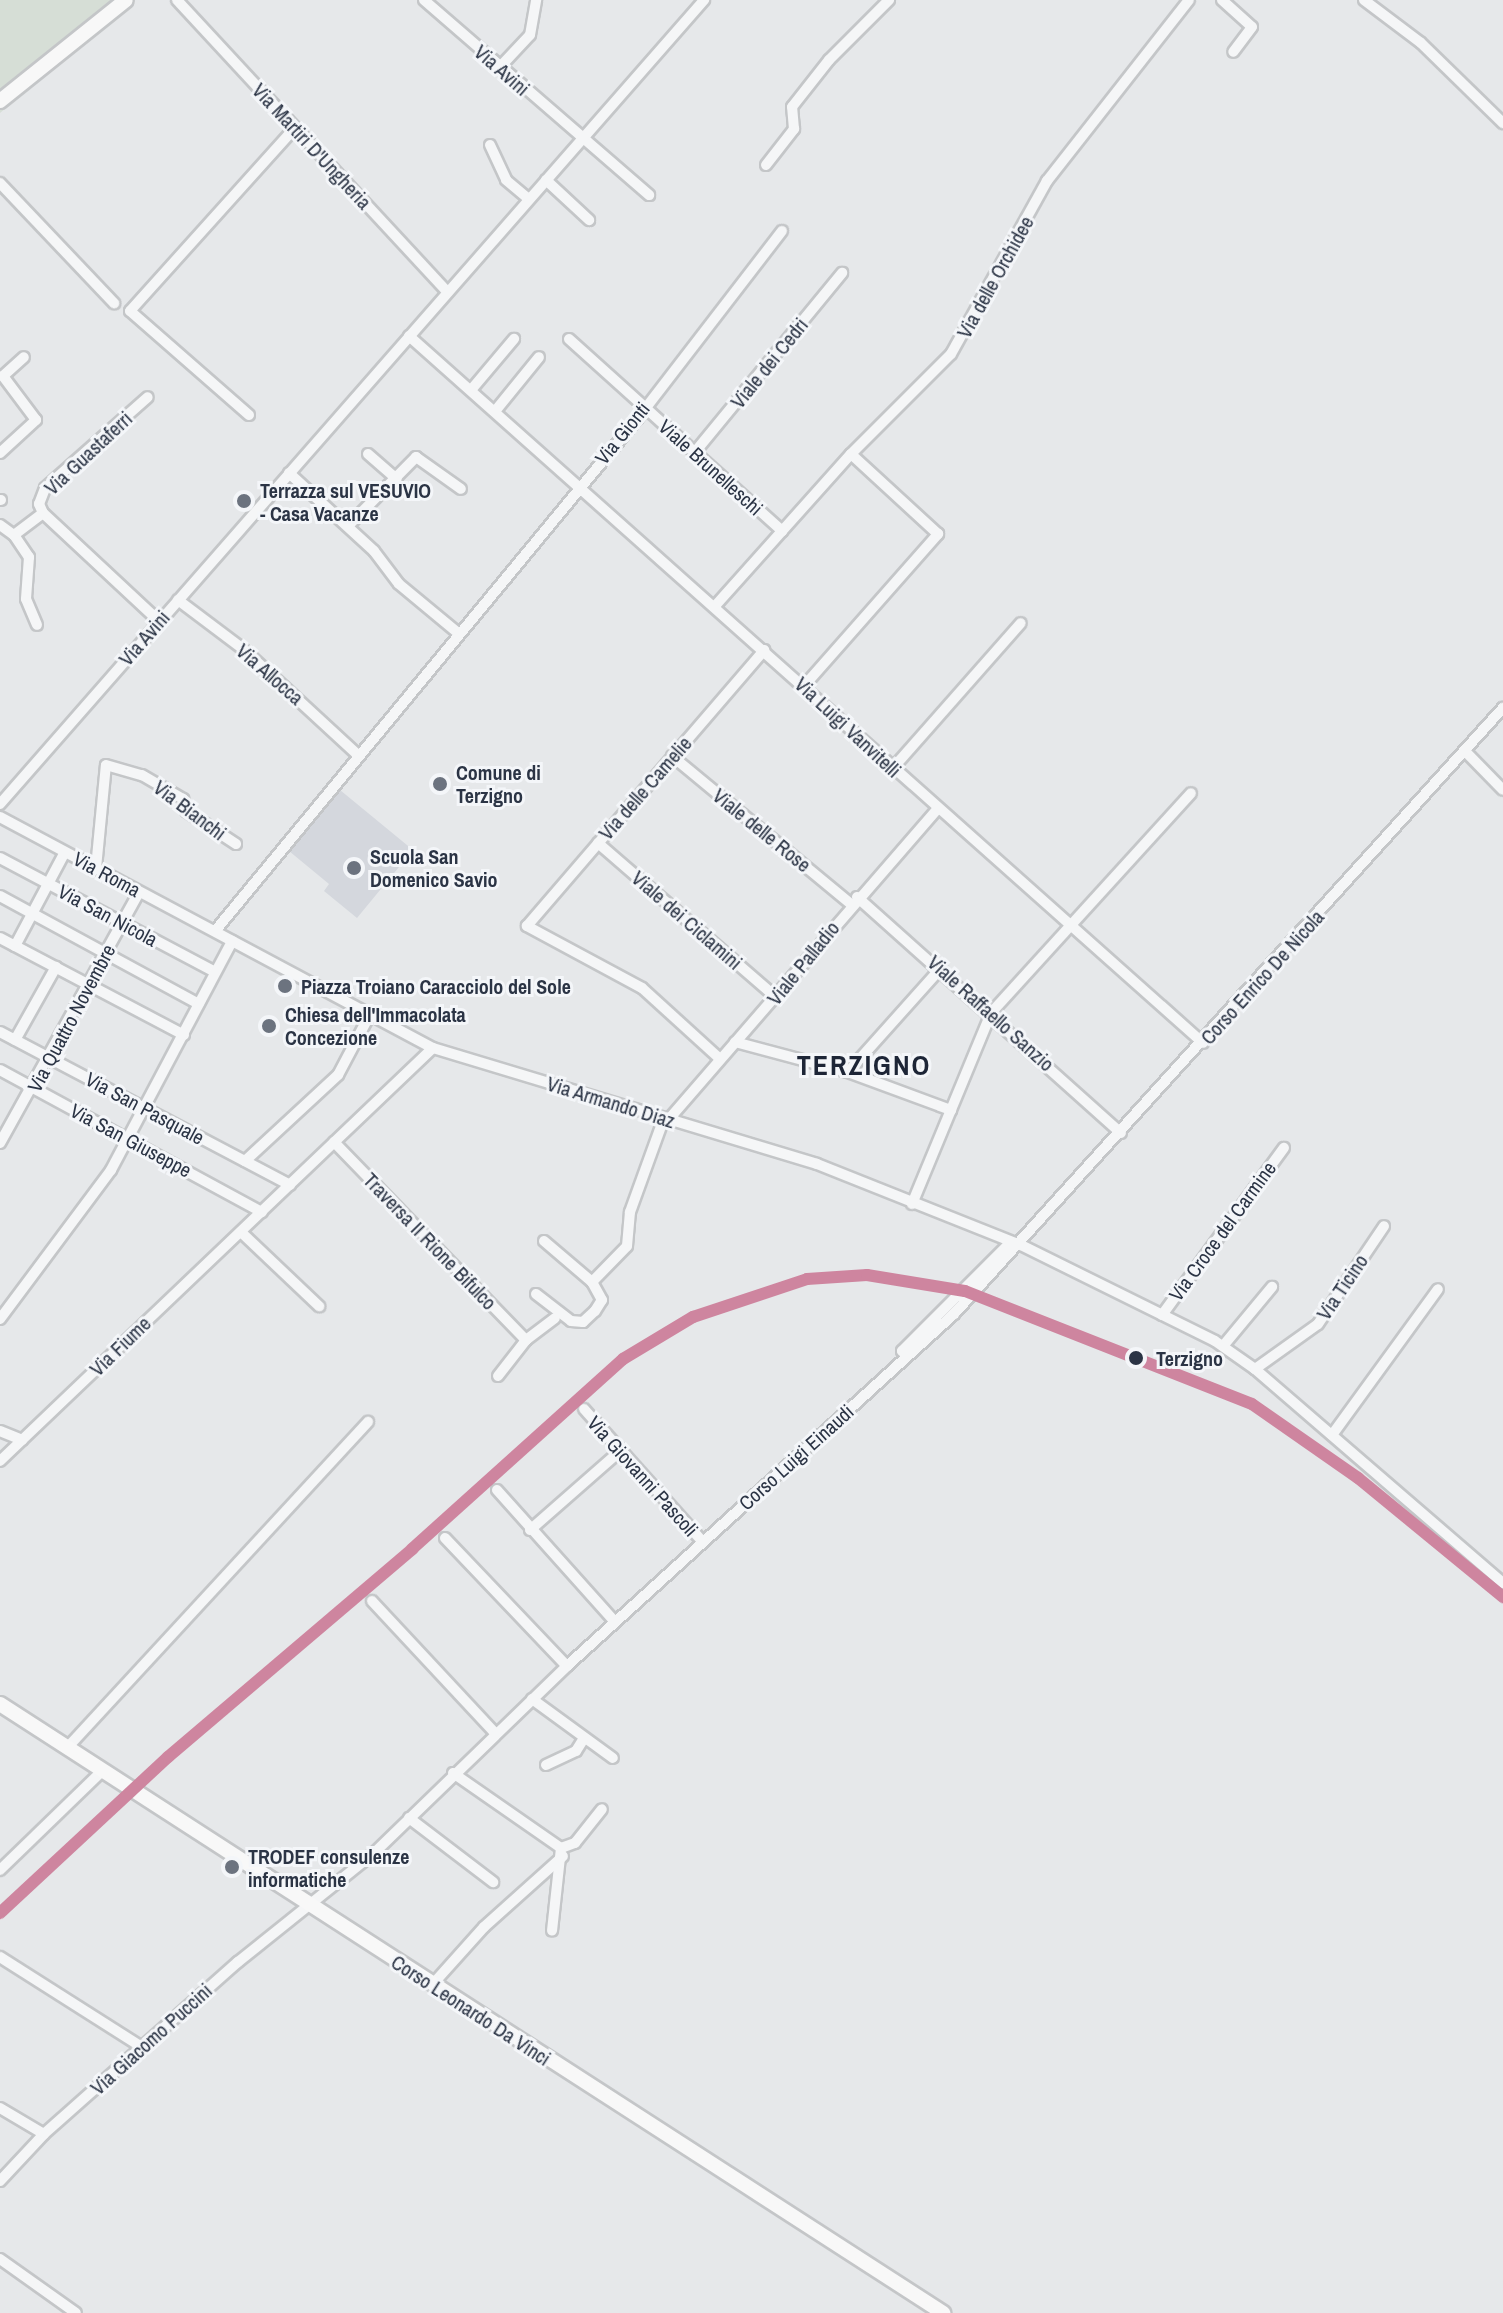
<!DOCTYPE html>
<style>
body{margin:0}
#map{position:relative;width:1503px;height:2313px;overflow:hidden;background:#e6e8ea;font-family:"Archivo Narrow",sans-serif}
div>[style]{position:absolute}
.built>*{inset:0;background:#d4d7dd}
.green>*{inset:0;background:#d6ded6}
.roads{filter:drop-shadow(2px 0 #c4c6c8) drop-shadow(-2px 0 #c4c6c8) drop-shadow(0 2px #c4c6c8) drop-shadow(0 -2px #c4c6c8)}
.street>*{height:10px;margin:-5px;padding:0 5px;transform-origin:5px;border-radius:5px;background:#f5f6f7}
.secondary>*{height:14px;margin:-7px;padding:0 7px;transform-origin:7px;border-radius:7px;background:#f8f8f8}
.rail-1>*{height:12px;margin:-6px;padding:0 6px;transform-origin:6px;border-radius:6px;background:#ce859f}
.dots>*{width:22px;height:22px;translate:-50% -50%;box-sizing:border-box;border:4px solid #f4f6f9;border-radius:50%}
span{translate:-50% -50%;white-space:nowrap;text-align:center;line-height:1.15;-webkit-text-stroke:6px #f4f6f9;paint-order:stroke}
.street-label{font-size:20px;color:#2b3445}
.poi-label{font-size:20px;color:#2b3445;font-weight:700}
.left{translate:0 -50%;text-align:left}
.stop-label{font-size:20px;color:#2b3445;font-weight:700}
.district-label{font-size:28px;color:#1d2536;font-weight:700;letter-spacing:2px}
</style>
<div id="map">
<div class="built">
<div style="clip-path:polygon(340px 790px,413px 850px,357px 918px,324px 891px,329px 884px,289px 851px)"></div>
</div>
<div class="green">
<div style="clip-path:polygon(0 0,135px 0,0 113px)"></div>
</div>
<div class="roads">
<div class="street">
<div style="left:177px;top:0;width:398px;rotate:47.2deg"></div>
<div style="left:424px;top:0;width:298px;rotate:40.9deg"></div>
<div style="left:1222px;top:0;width:40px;rotate:42deg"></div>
<div style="left:1252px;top:27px;width:31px;rotate:127deg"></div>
<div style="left:1364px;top:0;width:71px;rotate:37deg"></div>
<div style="left:1421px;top:43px;width:115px;rotate:44.3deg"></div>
<div style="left:499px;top:68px;width:45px;rotate:-46.8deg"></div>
<div style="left:530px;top:35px;width:36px;rotate:-80deg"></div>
<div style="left:490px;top:145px;width:38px;rotate:65deg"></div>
<div style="left:506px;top:180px;width:30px;rotate:40deg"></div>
<div style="left:766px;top:165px;width:46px;rotate:-52.1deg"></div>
<div style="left:794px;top:129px;width:22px;rotate:-95deg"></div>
<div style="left:792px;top:107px;width:60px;rotate:-51.8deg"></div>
<div style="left:829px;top:60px;width:85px;rotate:-45deg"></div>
<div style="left:546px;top:180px;width:59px;rotate:42.9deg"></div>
<div style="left:0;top:183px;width:166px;rotate:46.5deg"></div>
<div style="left:409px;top:336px;width:1063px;rotate:41.68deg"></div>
<div style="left:569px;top:339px;width:287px;rotate:42deg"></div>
<div style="left:471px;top:390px;width:67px;rotate:-49.9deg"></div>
<div style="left:496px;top:410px;width:68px;rotate:-50.9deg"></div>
<div style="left:249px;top:415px;width:158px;rotate:-138.8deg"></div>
<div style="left:130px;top:311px;width:246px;rotate:-48deg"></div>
<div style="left:695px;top:452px;width:232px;rotate:-50.6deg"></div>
<div style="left:0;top:453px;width:49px;rotate:-42.5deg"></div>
<div style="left:36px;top:420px;width:55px;rotate:-126.9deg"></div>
<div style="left:3px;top:376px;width:28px;rotate:-42deg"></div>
<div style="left:368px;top:454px;width:38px;rotate:41deg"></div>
<div style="left:289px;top:473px;width:115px;rotate:42.5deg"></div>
<div style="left:374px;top:551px;width:41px;rotate:52.9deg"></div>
<div style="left:399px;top:584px;width:77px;rotate:39.7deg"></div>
<div style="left:0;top:500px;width:1px"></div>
<div style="left:43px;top:513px;width:10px;rotate:-114deg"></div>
<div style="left:39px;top:504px;width:17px;rotate:-69deg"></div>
<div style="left:45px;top:488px;width:137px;rotate:-41.5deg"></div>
<div style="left:0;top:525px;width:17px;rotate:36deg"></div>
<div style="left:14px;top:535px;width:36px;rotate:-37deg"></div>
<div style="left:43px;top:513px;width:158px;rotate:43deg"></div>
<div style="left:348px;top:526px;width:97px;rotate:-45.4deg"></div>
<div style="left:416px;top:457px;width:55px;rotate:35.4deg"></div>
<div style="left:14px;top:535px;width:27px;rotate:56deg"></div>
<div style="left:29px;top:557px;width:42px;rotate:94.1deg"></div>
<div style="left:26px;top:599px;width:28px;rotate:67deg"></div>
<div style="left:178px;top:600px;width:81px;rotate:37deg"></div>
<div style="left:243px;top:649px;width:156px;rotate:42.7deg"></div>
<div style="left:715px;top:606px;width:204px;rotate:-48.2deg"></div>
<div style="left:851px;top:454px;width:141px;rotate:-45deg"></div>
<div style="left:951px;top:354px;width:198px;rotate:-61deg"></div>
<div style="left:1047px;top:181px;width:230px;rotate:-51.9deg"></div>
<div style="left:804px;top:686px;width:203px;rotate:-48.6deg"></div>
<div style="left:938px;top:534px;width:118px;rotate:-137.4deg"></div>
<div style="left:1465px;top:751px;width:54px;rotate:45.7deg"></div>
<div style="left:672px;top:756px;width:232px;rotate:39.6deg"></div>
<div style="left:893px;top:768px;width:193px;rotate:-48.6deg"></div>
<div style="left:0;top:804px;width:1069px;rotate:-48.79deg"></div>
<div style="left:0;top:817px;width:491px;rotate:28.1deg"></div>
<div style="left:433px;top:1048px;width:401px;rotate:16.8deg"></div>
<div style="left:817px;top:1164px;width:219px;rotate:21.7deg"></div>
<div style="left:1021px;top:1245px;width:216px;rotate:26.3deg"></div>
<div style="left:1215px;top:1341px;width:49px;rotate:35deg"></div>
<div style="left:1255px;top:1369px;width:328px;rotate:40.8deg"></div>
<div style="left:598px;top:843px;width:235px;rotate:40.9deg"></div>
<div style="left:0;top:858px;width:243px;rotate:27.9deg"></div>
<div style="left:96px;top:868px;width:103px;rotate:-84.5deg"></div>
<div style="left:106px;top:765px;width:37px;rotate:16deg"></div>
<div style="left:142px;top:775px;width:48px;rotate:30.3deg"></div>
<div style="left:183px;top:799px;width:12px;rotate:76deg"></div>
<div style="left:186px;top:811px;width:60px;rotate:33.4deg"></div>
<div style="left:0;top:896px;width:226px;rotate:28.5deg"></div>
<div style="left:857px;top:897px;width:354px;rotate:41.8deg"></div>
<div style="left:215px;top:931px;width:665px;rotate:-50.49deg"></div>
<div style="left:638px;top:418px;width:236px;rotate:-52.4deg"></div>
<div style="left:0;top:938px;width:208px;rotate:27.8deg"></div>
<div style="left:15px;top:946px;width:106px;rotate:-62deg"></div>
<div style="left:0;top:1032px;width:328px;rotate:27.8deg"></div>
<div style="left:15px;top:1040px;width:84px;rotate:-60.7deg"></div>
<div style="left:735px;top:1042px;width:117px;rotate:14.9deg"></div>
<div style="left:848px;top:1072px;width:110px;rotate:20.3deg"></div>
<div style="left:719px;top:1058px;width:104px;rotate:-137.7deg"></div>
<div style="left:642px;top:988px;width:131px;rotate:-151.7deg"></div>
<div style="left:527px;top:926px;width:364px;rotate:-49.3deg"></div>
<div style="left:0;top:1070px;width:298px;rotate:28.5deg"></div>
<div style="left:848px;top:1072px;width:140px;rotate:-48.2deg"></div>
<div style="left:669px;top:1119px;width:411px;rotate:-49.1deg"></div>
<div style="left:334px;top:1142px;width:276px;rotate:45.9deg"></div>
<div style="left:526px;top:1340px;width:36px;rotate:-37deg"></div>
<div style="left:0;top:1143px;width:287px;rotate:-61deg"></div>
<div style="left:245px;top:1161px;width:127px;rotate:-42.8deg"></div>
<div style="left:338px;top:1075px;width:64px;rotate:-62.2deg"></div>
<div style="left:912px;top:1204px;width:207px;rotate:-67.5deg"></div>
<div style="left:991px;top:1013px;width:297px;rotate:-47.7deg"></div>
<div style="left:241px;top:1232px;width:108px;rotate:43.5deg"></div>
<div style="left:544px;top:1241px;width:63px;rotate:40.5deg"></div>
<div style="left:536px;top:1294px;width:44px;rotate:37.6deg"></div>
<div style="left:571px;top:1321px;width:12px;rotate:5deg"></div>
<div style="left:583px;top:1322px;width:16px;rotate:-43deg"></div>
<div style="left:595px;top:1311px;width:13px;rotate:-58deg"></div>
<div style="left:602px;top:1300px;width:21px;rotate:-119deg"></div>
<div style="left:592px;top:1282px;width:50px;rotate:-45.8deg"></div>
<div style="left:627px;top:1246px;width:34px;rotate:-85deg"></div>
<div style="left:630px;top:1212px;width:100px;rotate:-70.1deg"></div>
<div style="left:1162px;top:1315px;width:207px;rotate:-53.9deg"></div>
<div style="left:0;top:1319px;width:186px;rotate:-53.3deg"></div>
<div style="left:111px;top:1170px;width:259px;rotate:-62.1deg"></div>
<div style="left:1223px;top:1346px;width:77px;rotate:-50.3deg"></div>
<div style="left:907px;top:1356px;width:7px;rotate:-135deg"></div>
<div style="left:902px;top:1351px;width:154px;rotate:-45deg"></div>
<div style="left:1255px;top:1369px;width:77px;rotate:-35.5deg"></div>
<div style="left:1318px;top:1324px;width:118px;rotate:-56deg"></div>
<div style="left:498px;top:1376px;width:46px;rotate:-52.1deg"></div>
<div style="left:584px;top:1409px;width:178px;rotate:48.2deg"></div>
<div style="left:0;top:1431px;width:24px;rotate:22deg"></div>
<div style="left:1332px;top:1435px;width:180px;rotate:-54deg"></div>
<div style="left:0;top:1461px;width:598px;rotate:-43.65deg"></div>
<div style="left:497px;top:1490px;width:177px;rotate:48.2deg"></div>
<div style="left:530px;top:1530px;width:121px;rotate:-41.3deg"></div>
<div style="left:445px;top:1538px;width:177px;rotate:46.4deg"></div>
<div style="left:372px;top:1601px;width:180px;rotate:47deg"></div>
<div style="left:532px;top:1699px;width:100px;rotate:36.1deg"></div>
<div style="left:67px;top:1748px;width:444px;rotate:-47.3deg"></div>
<div style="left:546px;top:1765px;width:33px;rotate:-25deg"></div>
<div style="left:576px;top:1751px;width:13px;rotate:-58deg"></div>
<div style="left:453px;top:1773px;width:131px;rotate:34.8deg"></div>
<div style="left:561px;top:1848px;width:83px;rotate:96.2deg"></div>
<div style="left:409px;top:1818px;width:106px;rotate:37.3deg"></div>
<div style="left:561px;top:1848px;width:15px;rotate:-20deg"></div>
<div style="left:575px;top:1843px;width:43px;rotate:-51.5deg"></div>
<div style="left:0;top:1870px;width:142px;rotate:-44.1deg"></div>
<div style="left:0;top:1957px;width:168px;rotate:32.4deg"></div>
<div style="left:432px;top:1985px;width:78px;rotate:-48.1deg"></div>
<div style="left:484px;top:1927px;width:106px;rotate:-41.9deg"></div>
<div style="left:0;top:2108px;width:51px;rotate:30.6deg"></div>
<div style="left:0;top:2181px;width:64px;rotate:-46.9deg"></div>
<div style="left:44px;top:2134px;width:259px;rotate:-41.6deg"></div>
<div style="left:238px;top:1962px;width:173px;rotate:-38.7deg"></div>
<div style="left:373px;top:1854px;width:270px;rotate:-44.1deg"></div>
<div style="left:567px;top:1666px;width:523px;rotate:-42.29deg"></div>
<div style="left:954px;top:1314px;width:818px;rotate:-47.83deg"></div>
<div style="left:0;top:2259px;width:93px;rotate:35.4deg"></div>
</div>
<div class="secondary">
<div style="left:0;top:101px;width:161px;rotate:-38.7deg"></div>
<div style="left:0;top:1704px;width:1123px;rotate:32.85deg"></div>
</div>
</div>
<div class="rail-1">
<div style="left:0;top:1913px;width:229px;rotate:-42.9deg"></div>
<div style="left:168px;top:1757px;width:321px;rotate:-40.4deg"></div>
<div style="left:412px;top:1549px;width:284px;rotate:-42deg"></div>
<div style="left:623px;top:1359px;width:82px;rotate:-31deg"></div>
<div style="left:693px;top:1317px;width:120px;rotate:-18.4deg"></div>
<div style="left:807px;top:1279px;width:60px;rotate:-3.8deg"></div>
<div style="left:867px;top:1275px;width:99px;rotate:9.3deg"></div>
<div style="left:965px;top:1291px;width:308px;rotate:21.5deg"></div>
<div style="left:1252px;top:1404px;width:129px;rotate:34.9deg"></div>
<div style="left:1358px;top:1478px;width:188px;rotate:39.4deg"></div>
</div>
<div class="dots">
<div style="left:244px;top:501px;background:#6c737f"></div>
<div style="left:440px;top:784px;background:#6c737f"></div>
<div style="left:354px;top:868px;background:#6c737f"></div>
<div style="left:285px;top:986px;background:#6c737f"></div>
<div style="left:269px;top:1026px;background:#6c737f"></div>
<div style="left:1136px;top:1358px;background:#2b3445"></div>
<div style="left:232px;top:1867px;background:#6c737f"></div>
</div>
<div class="street-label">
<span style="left:502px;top:70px;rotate:41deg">Via Avini</span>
<span style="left:312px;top:146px;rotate:47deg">Via Martiri D'Ungheria</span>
<span style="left:995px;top:277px;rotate:-61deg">Via delle Orchidee</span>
<span style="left:769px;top:363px;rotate:-51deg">Viale dei Cedri</span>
<span style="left:622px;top:433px;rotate:-51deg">Via Gionti</span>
<span style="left:88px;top:453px;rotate:-43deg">Via Guastaferri</span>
<span style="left:711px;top:467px;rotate:42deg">Viale Brunelleschi</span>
<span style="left:144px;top:638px;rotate:-49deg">Via Avini</span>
<span style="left:270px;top:674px;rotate:41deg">Via Allocca</span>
<span style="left:848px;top:727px;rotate:43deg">Via Luigi Vanvitelli</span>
<span style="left:645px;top:788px;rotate:-49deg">Via delle Camelie</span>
<span style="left:190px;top:810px;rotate:37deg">Via Bianchi</span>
<span style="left:762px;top:830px;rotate:39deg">Viale delle Rose</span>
<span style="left:107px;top:874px;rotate:28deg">Via Roma</span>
<span style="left:108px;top:915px;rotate:28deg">Via San Nicola</span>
<span style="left:687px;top:920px;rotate:41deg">Viale dei Ciclamini</span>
<span style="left:803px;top:963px;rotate:-51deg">Viale Palladio</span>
<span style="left:1262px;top:977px;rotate:-48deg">Corso Enrico De Nicola</span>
<span style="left:991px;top:1013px;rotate:42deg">Viale Raffaello Sanzio</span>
<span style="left:71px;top:1018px;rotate:-62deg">Via Quattro Novembre</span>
<span style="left:611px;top:1102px;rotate:17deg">Via Armando Diaz</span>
<span style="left:145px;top:1108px;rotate:28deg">Via San Pasquale</span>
<span style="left:131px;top:1140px;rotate:28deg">Via San Giuseppe</span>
<span style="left:1222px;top:1231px;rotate:-54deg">Via Croce del Carmine</span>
<span style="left:430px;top:1241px;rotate:46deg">Traversa II Rione Bifulco</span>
<span style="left:1342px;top:1287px;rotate:-56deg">Via Ticino</span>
<span style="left:120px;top:1346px;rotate:-44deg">Via Fiume</span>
<span style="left:796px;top:1457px;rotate:-42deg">Corso Luigi Einaudi</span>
<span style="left:643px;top:1476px;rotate:48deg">Via Giovanni Pascoli</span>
<span style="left:471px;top:2010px;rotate:33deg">Corso Leonardo Da Vinci</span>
<span style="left:151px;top:2039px;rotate:-42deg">Via Giacomo Puccini</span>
</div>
<div class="poi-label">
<span class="left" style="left:260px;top:502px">Terrazza sul VESUVIO<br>- Casa Vacanze</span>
<span class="left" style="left:456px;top:784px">Comune di<br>Terzigno</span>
<span class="left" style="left:370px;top:868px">Scuola San<br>Domenico Savio</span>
<span class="left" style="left:301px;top:986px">Piazza Troiano Caracciolo del Sole</span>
<span class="left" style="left:285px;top:1026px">Chiesa dell'Immacolata<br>Concezione</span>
<span class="left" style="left:248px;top:1868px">TRODEF consulenze<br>informatiche</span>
</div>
<div class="stop-label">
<span class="left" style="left:1156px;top:1358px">Terzigno</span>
</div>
<div class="district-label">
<span style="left:864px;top:1065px">TERZIGNO</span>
</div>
</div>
